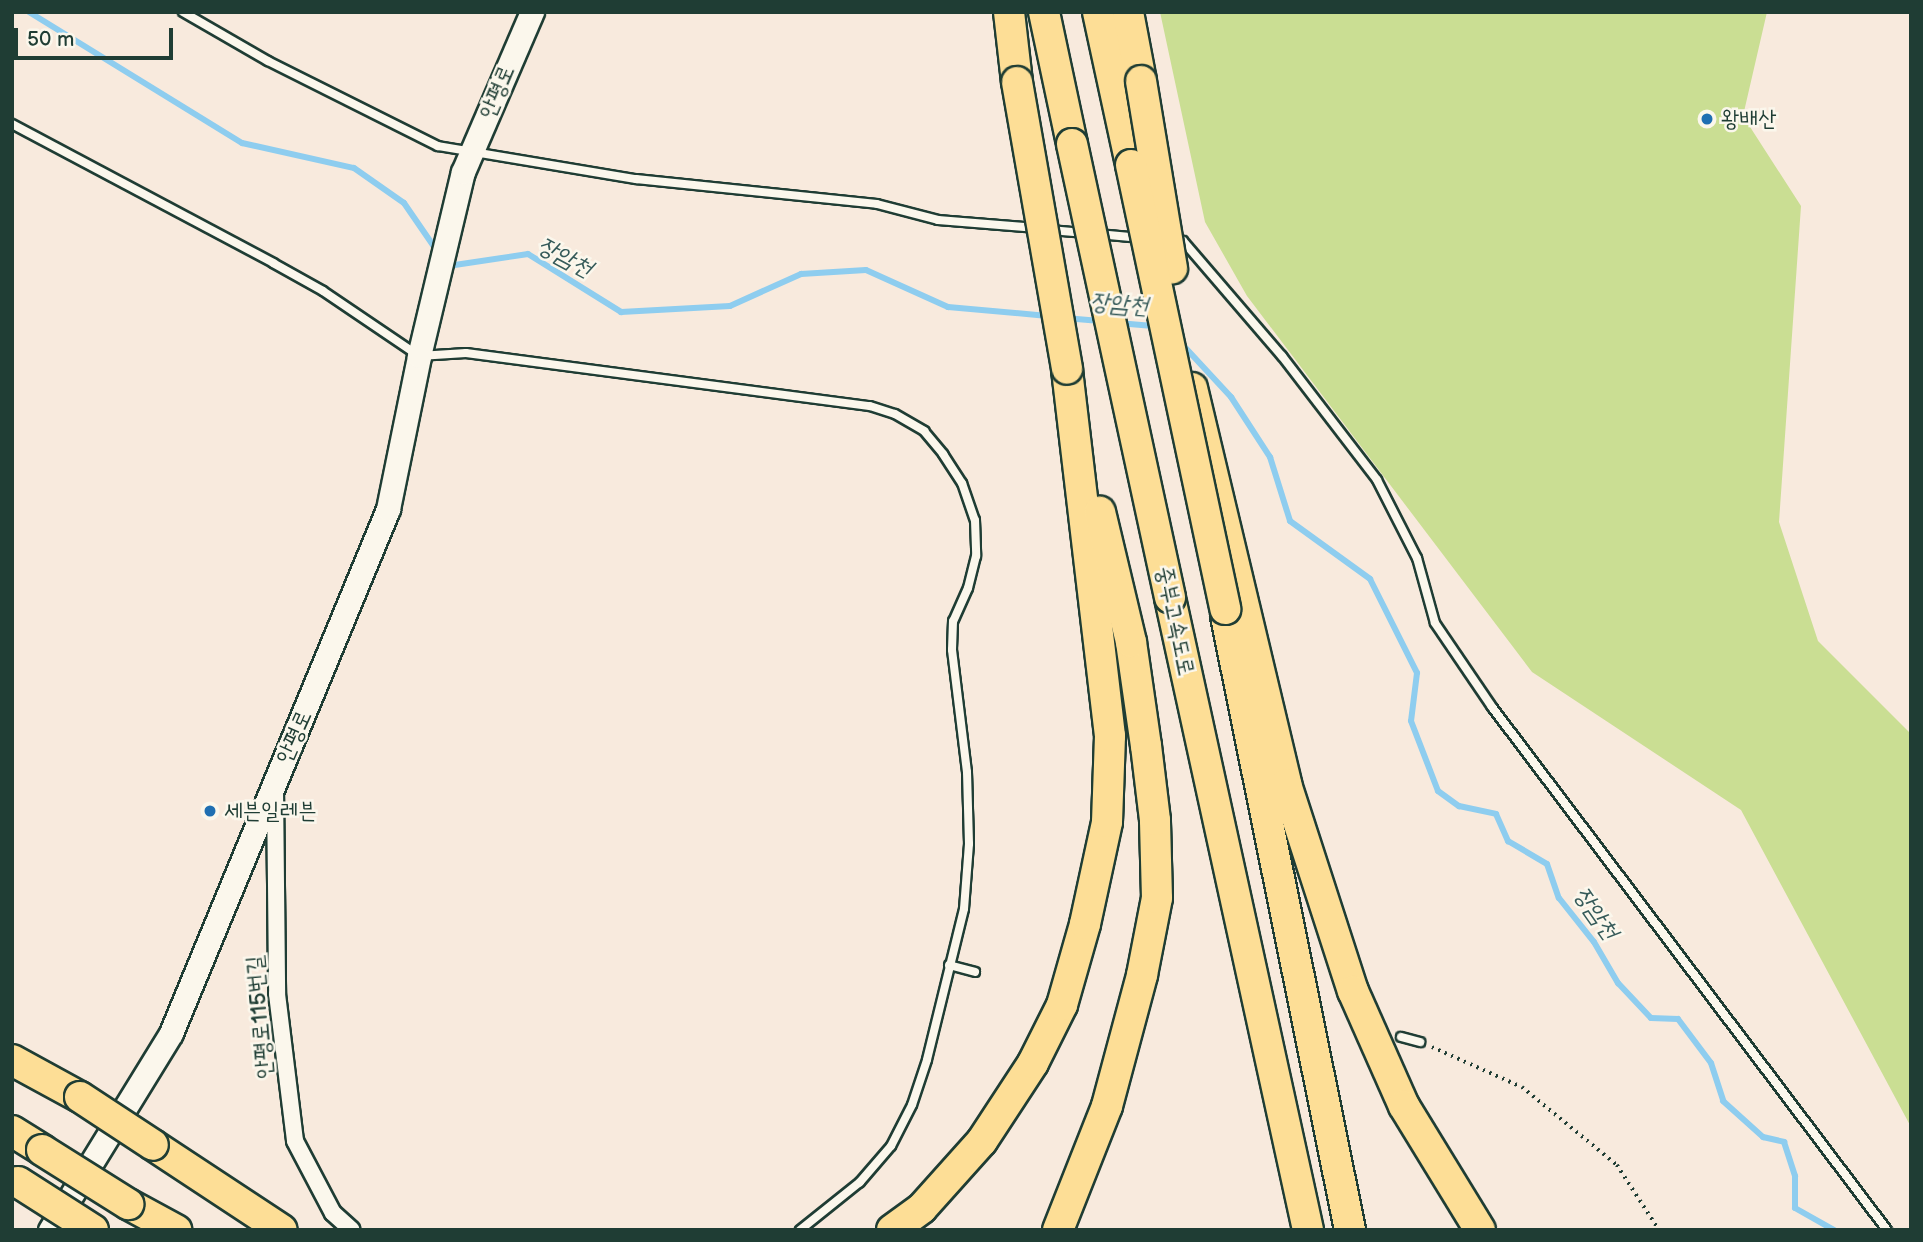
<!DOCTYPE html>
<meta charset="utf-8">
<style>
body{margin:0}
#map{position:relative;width:1923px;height:1242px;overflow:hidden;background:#f8eadd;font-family:"Balsamiq Sans","Poor Story",sans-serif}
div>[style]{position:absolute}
.green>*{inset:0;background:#cade93}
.stream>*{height:6px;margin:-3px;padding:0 3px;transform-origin:3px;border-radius:3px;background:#8ecdef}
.path>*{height:3.5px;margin-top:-1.75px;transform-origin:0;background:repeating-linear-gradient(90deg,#1f3d34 0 2px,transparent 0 7px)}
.roads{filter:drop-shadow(2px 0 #1f3d34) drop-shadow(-2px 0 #1f3d34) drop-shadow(0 2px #1f3d34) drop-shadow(0 -2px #1f3d34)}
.lane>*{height:8px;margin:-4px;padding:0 4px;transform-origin:4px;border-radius:4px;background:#fbf7ec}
.street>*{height:16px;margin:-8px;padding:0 8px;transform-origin:8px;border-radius:8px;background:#fbf7ec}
.secondary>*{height:23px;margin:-11.5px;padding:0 11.5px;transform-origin:11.5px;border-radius:11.5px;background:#fbf7ec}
.highway>*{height:30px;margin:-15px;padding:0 15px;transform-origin:15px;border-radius:15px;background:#fdde96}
.bridges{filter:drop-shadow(2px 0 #1f3d34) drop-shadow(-2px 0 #1f3d34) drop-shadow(0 2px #1f3d34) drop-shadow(0 -2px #1f3d34)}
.highway-bridge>*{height:30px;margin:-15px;padding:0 15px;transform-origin:15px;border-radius:15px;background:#fdde96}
.dots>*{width:19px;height:19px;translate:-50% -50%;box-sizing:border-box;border:4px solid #fbf7ec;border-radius:50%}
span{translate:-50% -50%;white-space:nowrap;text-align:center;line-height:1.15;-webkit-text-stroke:5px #fbf7ec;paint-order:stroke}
.street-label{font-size:23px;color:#1f3d34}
.poi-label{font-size:23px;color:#1f3d34}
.left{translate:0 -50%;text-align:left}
.water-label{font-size:24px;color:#355a59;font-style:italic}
.frame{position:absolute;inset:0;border:14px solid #1f3d34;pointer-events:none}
.scale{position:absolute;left:14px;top:28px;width:159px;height:32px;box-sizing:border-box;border:4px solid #1f3d34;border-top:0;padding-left:9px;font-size:21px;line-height:24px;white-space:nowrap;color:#1f3d34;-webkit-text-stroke:5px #fbf7ec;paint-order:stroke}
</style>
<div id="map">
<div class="green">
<div style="clip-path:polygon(1160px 12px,1767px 12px,1743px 116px,1801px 206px,1779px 522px,1818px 641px,1911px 734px,1911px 1127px,1741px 810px,1532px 672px,1247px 296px,1205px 222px)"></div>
</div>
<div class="stream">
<div style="left:29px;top:12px;width:250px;rotate:31.6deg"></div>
<div style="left:242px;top:143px;width:115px;rotate:12.6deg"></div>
<div style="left:354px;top:168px;width:61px;rotate:35deg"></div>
<div style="left:404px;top:203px;width:58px;rotate:55.5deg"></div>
<div style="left:446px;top:262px;width:4px;rotate:63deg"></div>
<div style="left:448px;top:266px;width:81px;rotate:-8.5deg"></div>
<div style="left:528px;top:254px;width:110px;rotate:31.9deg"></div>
<div style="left:621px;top:312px;width:109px;rotate:-3.2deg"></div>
<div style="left:730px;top:306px;width:78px;rotate:-24.3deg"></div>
<div style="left:801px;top:274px;width:65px;rotate:-3.5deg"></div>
<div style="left:866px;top:270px;width:90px;rotate:24.3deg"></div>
<div style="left:948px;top:307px;width:100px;rotate:5.1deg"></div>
<div style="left:1065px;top:318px;width:38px;rotate:5deg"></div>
<div style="left:1118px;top:323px;width:38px;rotate:5deg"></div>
<div style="left:1181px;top:343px;width:74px;rotate:47.2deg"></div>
<div style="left:1231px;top:397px;width:72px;rotate:57deg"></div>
<div style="left:1270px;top:457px;width:67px;rotate:72.6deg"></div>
<div style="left:1290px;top:521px;width:99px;rotate:35.9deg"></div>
<div style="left:1370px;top:579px;width:105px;rotate:63.4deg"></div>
<div style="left:1417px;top:673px;width:48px;rotate:97.1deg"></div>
<div style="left:1411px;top:721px;width:75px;rotate:68.9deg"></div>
<div style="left:1438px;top:791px;width:26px;rotate:36deg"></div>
<div style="left:1459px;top:806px;width:38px;rotate:12deg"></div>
<div style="left:1496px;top:814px;width:30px;rotate:66deg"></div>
<div style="left:1508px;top:841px;width:45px;rotate:30.5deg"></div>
<div style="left:1547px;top:864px;width:36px;rotate:71deg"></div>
<div style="left:1559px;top:898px;width:56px;rotate:51.5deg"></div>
<div style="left:1594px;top:942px;width:48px;rotate:59.7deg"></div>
<div style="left:1618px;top:983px;width:48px;rotate:46.7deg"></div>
<div style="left:1651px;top:1018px;width:27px;rotate:2deg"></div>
<div style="left:1678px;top:1019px;width:55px;rotate:53.1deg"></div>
<div style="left:1711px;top:1063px;width:40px;rotate:72deg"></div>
<div style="left:1723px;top:1101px;width:54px;rotate:42deg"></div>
<div style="left:1763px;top:1137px;width:22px;rotate:13deg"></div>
<div style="left:1784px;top:1142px;width:36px;rotate:72deg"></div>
<div style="left:1795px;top:1176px;width:32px;rotate:90deg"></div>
<div style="left:1795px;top:1208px;width:45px;rotate:29.4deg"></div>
</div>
<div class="path">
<div style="left:1432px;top:1047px;width:98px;rotate:24deg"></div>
<div style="left:1522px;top:1087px;width:123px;rotate:39.4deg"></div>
<div style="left:1617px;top:1165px;width:77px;rotate:57.1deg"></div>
</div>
<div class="roads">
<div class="lane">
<div style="left:183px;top:12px;width:98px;rotate:30deg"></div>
<div style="left:268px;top:61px;width:190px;rotate:26.6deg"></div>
<div style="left:438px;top:146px;width:201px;rotate:9.5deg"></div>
<div style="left:636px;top:179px;width:242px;rotate:5.9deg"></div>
<div style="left:877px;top:204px;width:63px;rotate:14.7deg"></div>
<div style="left:938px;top:220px;width:99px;rotate:4.6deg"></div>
<div style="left:12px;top:124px;width:296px;rotate:28deg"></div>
<div style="left:273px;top:263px;width:57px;rotate:29.2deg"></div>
<div style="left:323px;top:291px;width:116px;rotate:34.1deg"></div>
<div style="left:419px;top:356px;width:47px;rotate:-3.7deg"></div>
<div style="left:466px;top:353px;width:407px;rotate:7.5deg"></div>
<div style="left:870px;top:406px;width:26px;rotate:18deg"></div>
<div style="left:895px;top:414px;width:34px;rotate:30deg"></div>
<div style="left:924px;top:431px;width:30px;rotate:50deg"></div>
<div style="left:943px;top:454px;width:35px;rotate:57deg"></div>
<div style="left:962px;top:483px;width:39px;rotate:71deg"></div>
<div style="left:975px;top:520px;width:36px;rotate:88deg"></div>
<div style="left:976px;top:556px;width:33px;rotate:104deg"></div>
<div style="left:968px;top:588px;width:36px;rotate:114deg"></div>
<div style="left:953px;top:621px;width:29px;rotate:92deg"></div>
<div style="left:952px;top:650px;width:123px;rotate:83deg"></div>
<div style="left:967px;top:772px;width:72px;rotate:88.4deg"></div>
<div style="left:969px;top:844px;width:65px;rotate:94.4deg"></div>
<div style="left:964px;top:909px;width:155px;rotate:103.8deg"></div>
<div style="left:927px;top:1060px;width:47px;rotate:108.4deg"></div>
<div style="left:912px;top:1105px;width:46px;rotate:117.1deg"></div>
<div style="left:891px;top:1146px;width:48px;rotate:130.7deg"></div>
<div style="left:860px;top:1182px;width:77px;rotate:141.3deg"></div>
<div style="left:1050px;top:230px;width:36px;rotate:5deg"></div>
<div style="left:1098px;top:234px;width:43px;rotate:5.3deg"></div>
<div style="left:1175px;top:241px;width:8px"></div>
<div style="left:1183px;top:241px;width:152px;rotate:49.3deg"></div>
<div style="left:1282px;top:356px;width:156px;rotate:52.5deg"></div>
<div style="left:1377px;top:480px;width:88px;rotate:62.9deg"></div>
<div style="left:1417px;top:558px;width:67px;rotate:74.5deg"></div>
<div style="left:1435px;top:623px;width:102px;rotate:55.8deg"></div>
<div style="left:1492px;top:707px;width:655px;rotate:52.94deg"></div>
<div style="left:949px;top:965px;width:27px;rotate:15deg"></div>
<div style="left:1401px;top:1037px;width:20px;rotate:15deg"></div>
</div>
<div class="street">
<div style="left:275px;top:789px;width:205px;rotate:89.4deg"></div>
<div style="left:277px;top:994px;width:148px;rotate:83deg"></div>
<div style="left:295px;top:1141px;width:81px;rotate:62.2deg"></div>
<div style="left:333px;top:1213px;width:25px;rotate:42deg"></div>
</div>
<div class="secondary">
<div style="left:50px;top:1230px;width:231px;rotate:-58.4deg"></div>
<div style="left:171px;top:1033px;width:567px;rotate:-67.5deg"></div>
<div style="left:388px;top:509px;width:156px;rotate:-78.5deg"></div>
<div style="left:419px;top:356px;width:189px;rotate:-76.6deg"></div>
<div style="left:463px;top:172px;width:174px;rotate:-66.7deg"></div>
</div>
<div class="highway">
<div style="left:1009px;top:12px;width:70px;rotate:83.5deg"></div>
<div style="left:1044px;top:12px;width:135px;rotate:78deg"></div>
<div style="left:1098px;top:12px;width:157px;rotate:77.8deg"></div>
<div style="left:1128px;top:12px;width:70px;rotate:79.3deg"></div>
<div style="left:1192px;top:388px;width:407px;rotate:76.6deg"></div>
<div style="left:1286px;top:784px;width:218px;rotate:72.1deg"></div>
<div style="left:1353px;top:991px;width:126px;rotate:66.1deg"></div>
<div style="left:1404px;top:1106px;width:145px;rotate:58.5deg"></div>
<div style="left:1170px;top:598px;width:647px;rotate:77.68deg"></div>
<div style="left:1226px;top:616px;width:626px;rotate:78.58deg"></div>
<div style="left:12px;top:1060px;width:77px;rotate:28.6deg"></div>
<div style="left:12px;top:1131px;width:36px;rotate:32deg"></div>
<div style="left:153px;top:1145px;width:154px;rotate:33.4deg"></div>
<div style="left:128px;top:1204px;width:55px;rotate:28.4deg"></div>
<div style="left:892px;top:1230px;width:37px;rotate:-36deg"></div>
<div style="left:922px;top:1208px;width:90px;rotate:-48.2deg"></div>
<div style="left:982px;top:1141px;width:93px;rotate:-56.8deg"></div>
<div style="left:1033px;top:1063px;width:65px;rotate:-63.4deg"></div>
<div style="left:1062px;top:1005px;width:84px;rotate:-74.1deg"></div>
<div style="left:1085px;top:924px;width:104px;rotate:-77.8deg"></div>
<div style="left:1107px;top:822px;width:86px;rotate:-88deg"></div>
<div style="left:1110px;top:736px;width:370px;rotate:-96.7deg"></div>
<div style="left:1058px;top:1230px;width:133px;rotate:-68.4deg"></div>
<div style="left:1107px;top:1106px;width:136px;rotate:-75deg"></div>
<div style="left:1142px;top:975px;width:78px;rotate:-79deg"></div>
<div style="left:1157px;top:898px;width:78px;rotate:-91.5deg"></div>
<div style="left:1155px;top:820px;width:75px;rotate:-96.9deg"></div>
<div style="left:1146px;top:746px;width:105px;rotate:-98.2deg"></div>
<div style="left:1131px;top:642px;width:134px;rotate:-103.4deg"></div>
</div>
</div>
<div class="bridges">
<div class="highway-bridge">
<div style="left:1141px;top:81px;width:190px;rotate:80.6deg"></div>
<div style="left:1017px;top:82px;width:291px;rotate:80.1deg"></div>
<div style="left:1072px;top:144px;width:464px;rotate:77.8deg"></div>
<div style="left:1131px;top:165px;width:454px;rotate:78deg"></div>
<div style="left:80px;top:1097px;width:87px;rotate:33.3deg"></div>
<div style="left:42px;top:1150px;width:102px;rotate:32.1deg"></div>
<div style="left:18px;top:1182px;width:89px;rotate:32.6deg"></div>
</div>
</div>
<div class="dots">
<div style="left:1707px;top:119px;background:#1f6fb2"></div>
<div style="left:210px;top:811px;background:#1f6fb2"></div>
</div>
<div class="street-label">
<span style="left:497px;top:92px;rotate:-67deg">안평로</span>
<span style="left:1175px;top:621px;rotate:78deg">중부고속도로</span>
<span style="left:294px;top:737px;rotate:-66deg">안평로</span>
<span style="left:260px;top:1017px;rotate:-95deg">안평로115번길</span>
</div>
<div class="poi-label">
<span class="left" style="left:1721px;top:119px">왕배산</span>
<span class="left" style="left:224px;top:811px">세븐일레븐</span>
</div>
<div class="water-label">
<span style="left:565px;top:257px;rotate:28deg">장암천</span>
<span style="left:1119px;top:304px;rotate:5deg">장암천</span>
<span style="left:1596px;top:913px;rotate:55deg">장암천</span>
</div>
<div class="frame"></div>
<div class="scale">50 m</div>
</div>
